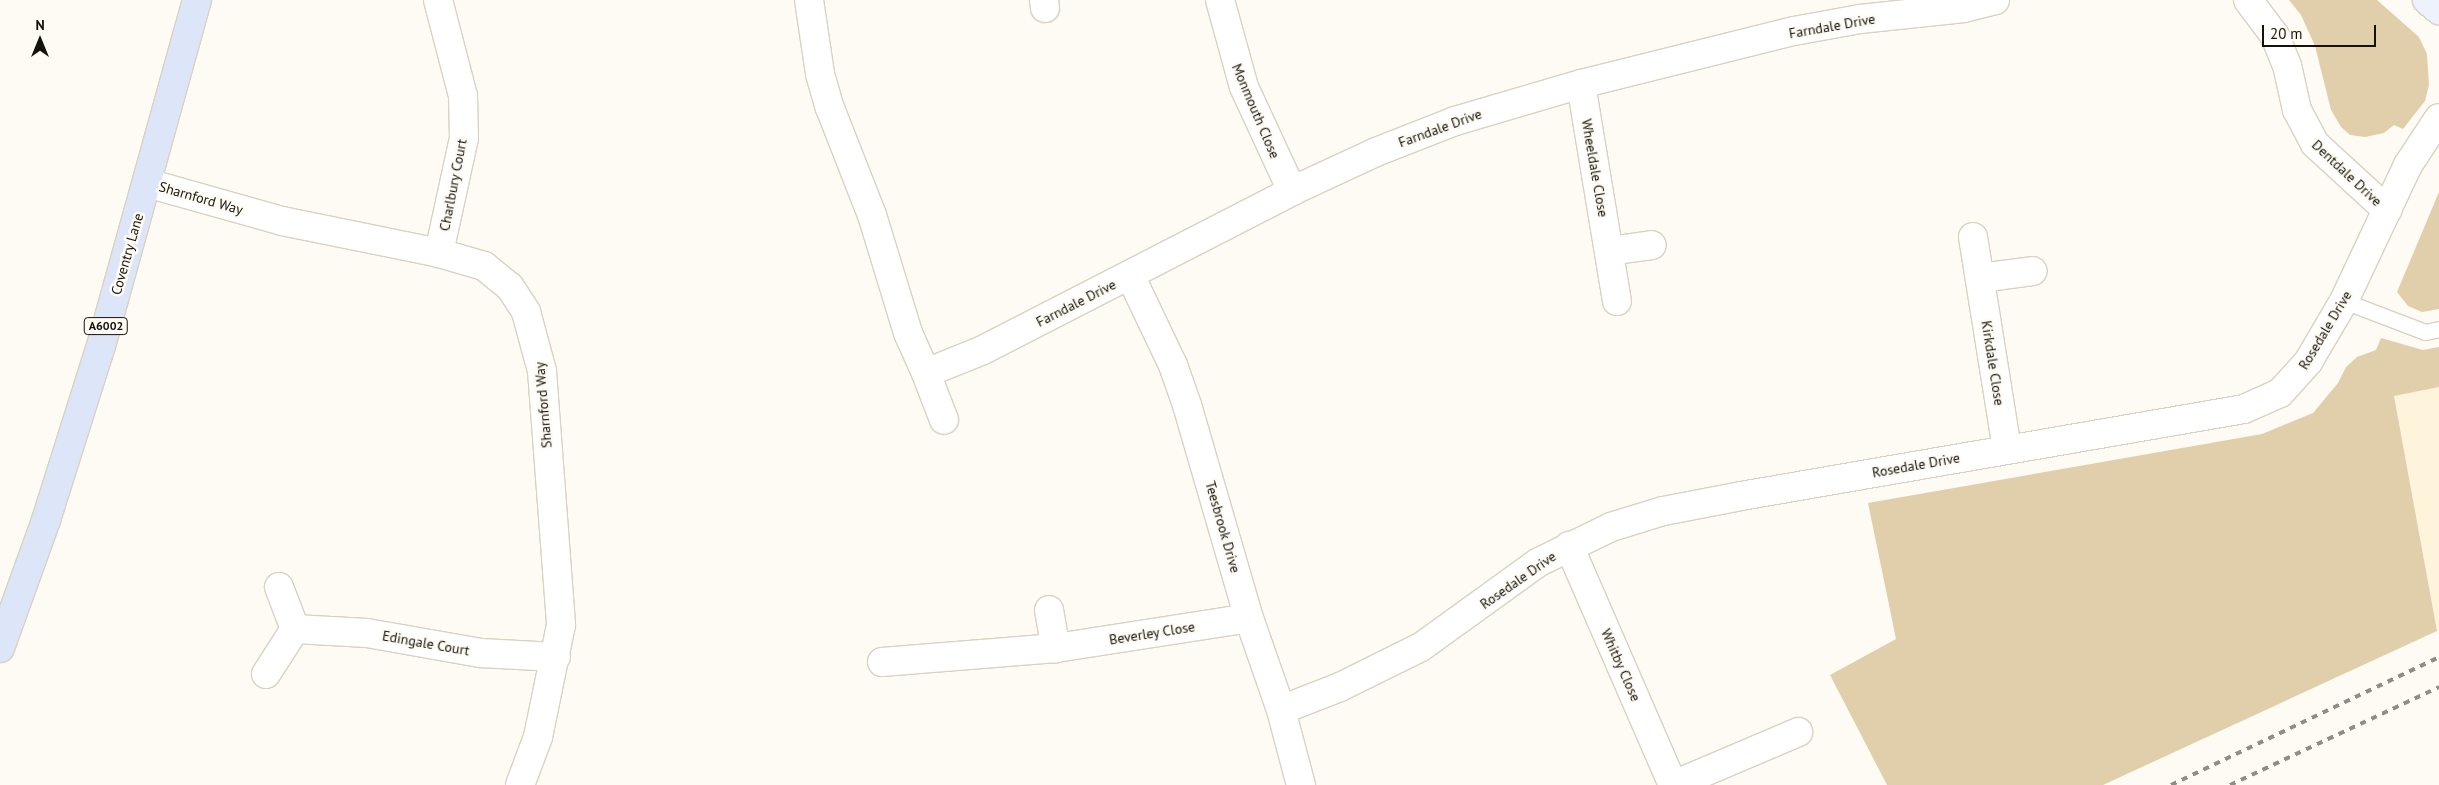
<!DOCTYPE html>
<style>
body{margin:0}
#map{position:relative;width:2439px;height:785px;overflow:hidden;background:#fefbf4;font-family:"PT Sans",sans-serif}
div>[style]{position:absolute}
.built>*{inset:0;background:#fef3db}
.green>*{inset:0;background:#e1cfab}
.roads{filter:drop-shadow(1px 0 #d9d2c1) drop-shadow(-1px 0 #d9d2c1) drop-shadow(0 1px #d9d2c1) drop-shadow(0 -1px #d9d2c1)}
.lane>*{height:15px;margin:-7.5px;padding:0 7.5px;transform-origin:7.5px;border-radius:7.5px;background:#fff}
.street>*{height:28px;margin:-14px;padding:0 14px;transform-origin:14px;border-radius:14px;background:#fff}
.secondary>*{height:28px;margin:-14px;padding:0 14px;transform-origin:14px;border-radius:14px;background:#eef2fc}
.primary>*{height:28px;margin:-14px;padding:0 14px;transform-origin:14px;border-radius:14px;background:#dde5f8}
.rail>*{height:4px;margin-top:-2px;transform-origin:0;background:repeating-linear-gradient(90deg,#908d86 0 6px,transparent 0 12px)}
span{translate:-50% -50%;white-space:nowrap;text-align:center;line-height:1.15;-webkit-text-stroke:5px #fefbf4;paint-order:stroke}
.shield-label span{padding:1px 4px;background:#fefbf4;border:1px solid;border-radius:4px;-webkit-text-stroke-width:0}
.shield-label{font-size:12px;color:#15120c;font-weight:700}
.street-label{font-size:14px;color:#15120c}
.north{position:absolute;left:15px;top:15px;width:50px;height:50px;-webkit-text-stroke:4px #fefbf4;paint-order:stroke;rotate:0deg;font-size:14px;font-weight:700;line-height:20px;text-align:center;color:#15120c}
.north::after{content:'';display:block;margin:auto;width:18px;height:22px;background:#15120c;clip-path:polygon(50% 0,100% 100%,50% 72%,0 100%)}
.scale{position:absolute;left:2262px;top:25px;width:114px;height:22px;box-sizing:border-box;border:2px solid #15120c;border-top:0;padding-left:6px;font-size:15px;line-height:18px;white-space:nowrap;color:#15120c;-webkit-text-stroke:4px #fefbf4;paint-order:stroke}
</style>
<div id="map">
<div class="built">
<div style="clip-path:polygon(2439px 387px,2439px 630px,2437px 631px,2394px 395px)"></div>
</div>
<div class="green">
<div style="clip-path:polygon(2289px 0,2377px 0,2419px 37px,2427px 54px,2429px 85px,2425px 101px,2403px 129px,2394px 125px,2384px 133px,2365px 137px,2350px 135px,2341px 127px,2331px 110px,2315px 46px,2301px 15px)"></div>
<div style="clip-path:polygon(2439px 192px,2439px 309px,2422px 312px,2408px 306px,2397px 292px)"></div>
<div style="clip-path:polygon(2381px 338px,2423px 350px,2439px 347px,2439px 387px,2394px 396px,2437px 631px,2103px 785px,1887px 785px,1830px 675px,1896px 639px,1868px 503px,2262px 434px,2313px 413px,2338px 383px,2346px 367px,2357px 357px,2376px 350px)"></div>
</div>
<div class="roads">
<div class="lane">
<div style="left:2344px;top:301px;width:87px;rotate:20.9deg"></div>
<div style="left:2425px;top:332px;width:14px;rotate:-12deg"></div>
</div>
<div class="street">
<div style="left:438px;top:0;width:99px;rotate:75.4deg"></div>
<div style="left:463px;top:96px;width:42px;rotate:88.6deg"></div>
<div style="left:464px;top:138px;width:118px;rotate:102.3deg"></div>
<div style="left:809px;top:0;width:75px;rotate:81.5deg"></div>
<div style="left:820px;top:74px;width:35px;rotate:74deg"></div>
<div style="left:830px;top:108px;width:115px;rotate:68.6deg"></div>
<div style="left:872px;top:215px;width:123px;rotate:73deg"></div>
<div style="left:908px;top:333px;width:44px;rotate:65.8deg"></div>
<div style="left:926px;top:373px;width:61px;rotate:-22deg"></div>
<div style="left:983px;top:350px;width:348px;rotate:-27.2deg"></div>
<div style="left:1292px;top:191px;width:93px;rotate:-24.9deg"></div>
<div style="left:1376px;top:152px;width:85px;rotate:-21.4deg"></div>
<div style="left:1455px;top:121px;width:131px;rotate:-16.4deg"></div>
<div style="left:1581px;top:84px;width:219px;rotate:-14deg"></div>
<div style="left:1794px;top:31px;width:67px;rotate:-10.3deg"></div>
<div style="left:1860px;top:19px;width:105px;rotate:-6deg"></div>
<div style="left:1964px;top:8px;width:32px;rotate:-14deg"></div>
<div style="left:1044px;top:0;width:8px;rotate:83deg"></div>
<div style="left:1220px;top:0;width:90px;rotate:74.6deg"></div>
<div style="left:1244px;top:87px;width:115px;rotate:65.2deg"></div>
<div style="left:2248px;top:0;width:45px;rotate:53.1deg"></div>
<div style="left:2275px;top:36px;width:31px;rotate:68deg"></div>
<div style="left:2287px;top:65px;width:46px;rotate:77.5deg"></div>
<div style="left:2297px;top:110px;width:38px;rotate:62deg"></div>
<div style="left:2315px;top:144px;width:98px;rotate:42.5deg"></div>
<div style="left:1581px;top:84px;width:220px;rotate:80.6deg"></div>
<div style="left:147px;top:183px;width:140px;rotate:15.7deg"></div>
<div style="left:282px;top:221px;width:160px;rotate:11.5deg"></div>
<div style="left:439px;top:253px;width:47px;rotate:16.1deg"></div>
<div style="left:484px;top:266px;width:33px;rotate:39deg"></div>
<div style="left:510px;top:287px;width:30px;rotate:57deg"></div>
<div style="left:526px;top:312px;width:61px;rotate:74.8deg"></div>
<div style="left:542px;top:371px;width:255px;rotate:85.7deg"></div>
<div style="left:561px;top:625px;width:114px;rotate:101.6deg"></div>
<div style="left:538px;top:737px;width:51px;rotate:110.6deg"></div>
<div style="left:1973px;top:237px;width:215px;rotate:80.9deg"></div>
<div style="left:1609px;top:251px;width:43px;rotate:-7.9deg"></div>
<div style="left:1130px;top:275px;width:100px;rotate:64.5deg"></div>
<div style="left:1173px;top:365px;width:42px;rotate:70.7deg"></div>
<div style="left:1187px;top:405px;width:222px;rotate:73.8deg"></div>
<div style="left:1249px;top:618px;width:97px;rotate:70.8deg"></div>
<div style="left:1281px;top:710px;width:78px;rotate:75.1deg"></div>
<div style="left:1980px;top:278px;width:53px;rotate:-7.5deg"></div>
<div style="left:926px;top:373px;width:50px;rotate:69deg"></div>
<div style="left:1569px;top:546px;width:261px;rotate:66.5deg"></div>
<div style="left:1049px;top:610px;width:39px;rotate:80deg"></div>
<div style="left:295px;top:629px;width:72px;rotate:3.2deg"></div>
<div style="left:367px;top:633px;width:116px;rotate:10deg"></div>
<div style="left:481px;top:653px;width:75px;rotate:3.1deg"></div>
<div style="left:882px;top:662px;width:175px;rotate:-4.6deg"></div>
<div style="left:1056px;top:648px;width:195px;rotate:-8.8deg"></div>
<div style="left:266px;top:674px;width:54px;rotate:-57.2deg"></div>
<div style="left:295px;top:629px;width:45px;rotate:-110.9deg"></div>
<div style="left:1281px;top:710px;width:63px;rotate:-21.3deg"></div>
<div style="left:1340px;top:687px;width:90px;rotate:-26.3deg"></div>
<div style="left:1421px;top:647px;width:145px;rotate:-35.8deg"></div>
<div style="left:1539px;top:562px;width:80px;rotate:-25.9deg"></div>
<div style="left:1611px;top:527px;width:54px;rotate:-17.1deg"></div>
<div style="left:1663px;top:511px;width:79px;rotate:-10.9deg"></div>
<div style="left:1741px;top:496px;width:510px;rotate:-9.81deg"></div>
<div style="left:2244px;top:409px;width:39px;rotate:-24deg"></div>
<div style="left:2280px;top:393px;width:42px;rotate:-47.9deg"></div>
<div style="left:2308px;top:362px;width:71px;rotate:-59.5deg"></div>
<div style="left:2344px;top:301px;width:150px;rotate:-64.8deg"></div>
<div style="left:2408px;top:165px;width:56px;rotate:-56.6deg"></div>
<div style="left:1674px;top:785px;width:135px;rotate:-23.1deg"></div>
</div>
<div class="secondary">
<div style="left:2427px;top:0;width:16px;rotate:40deg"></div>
</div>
<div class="primary">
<div style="left:0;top:648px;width:136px;rotate:-70.2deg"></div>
<div style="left:46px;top:520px;width:182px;rotate:-72.5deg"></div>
<div style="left:101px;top:346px;width:359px;rotate:-74.5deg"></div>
</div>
</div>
<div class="rail">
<div style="left:2171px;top:785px;width:297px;rotate:-25.5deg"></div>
<div style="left:2230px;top:785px;width:231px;rotate:-25.1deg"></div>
</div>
<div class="shield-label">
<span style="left:106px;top:326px">A6002</span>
</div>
<div class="street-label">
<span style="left:1832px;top:26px;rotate:-10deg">Farndale Drive</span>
<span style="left:1256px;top:111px;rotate:67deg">Monmouth Close</span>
<span style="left:1440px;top:128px;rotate:-20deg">Farndale Drive</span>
<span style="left:1595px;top:168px;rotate:80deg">Wheeldale Close</span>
<span style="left:2347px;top:173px;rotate:43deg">Dentdale Drive</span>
<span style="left:453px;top:185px;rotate:-79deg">Charlbury Court</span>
<span style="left:201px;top:198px;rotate:16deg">Sharnford Way</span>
<span style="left:127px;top:254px;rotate:-74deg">Coventry Lane</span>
<span style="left:1076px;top:303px;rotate:-27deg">Farndale Drive</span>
<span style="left:2325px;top:330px;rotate:-59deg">Rosedale Drive</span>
<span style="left:1993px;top:363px;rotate:81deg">Kirkdale Close</span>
<span style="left:543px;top:405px;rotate:-95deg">Sharnford Way</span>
<span style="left:1916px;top:465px;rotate:-10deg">Rosedale Drive</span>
<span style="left:1223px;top:527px;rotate:74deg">Teesbrook Drive</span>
<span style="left:1518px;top:580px;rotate:-35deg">Rosedale Drive</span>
<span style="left:1152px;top:633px;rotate:-9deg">Beverley Close</span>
<span style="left:426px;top:643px;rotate:10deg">Edingale Court</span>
<span style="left:1621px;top:665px;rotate:66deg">Whitby Close</span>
</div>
<div class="north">N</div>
<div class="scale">20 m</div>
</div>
